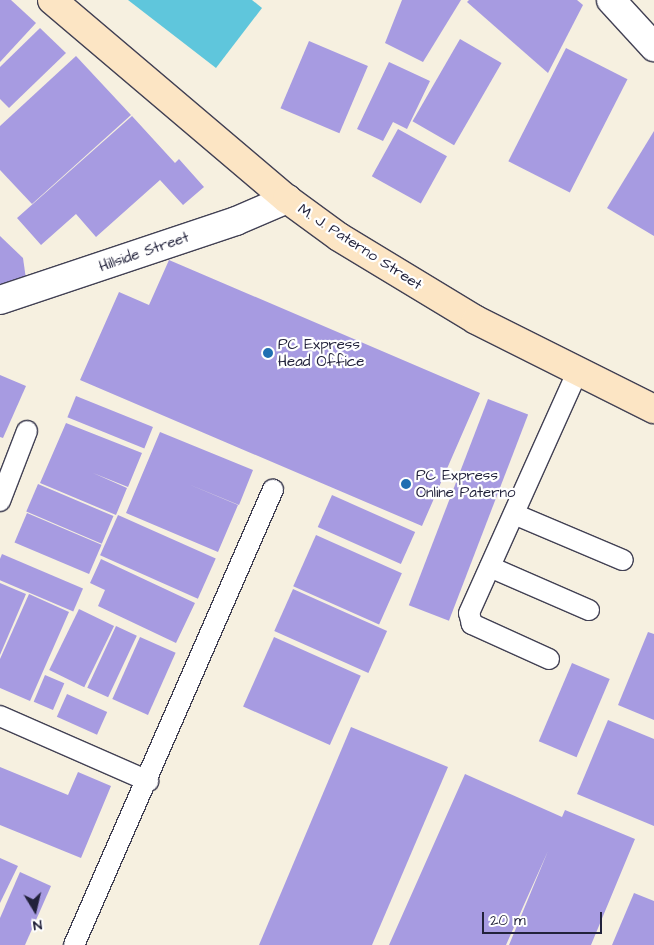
<!DOCTYPE html>
<style>
body{margin:0}
#map{position:relative;width:654px;height:945px;overflow:hidden;background:#f6f0e0;font-family:"Architects Daughter",sans-serif}
div>[style]{position:absolute}
.water>*{inset:0;background:#5fc6dc}
.building>*{inset:0;background:#a79be1;transform-origin:0 0}
.roads{filter:drop-shadow(1px 0 #424154) drop-shadow(-1px 0 #424154) drop-shadow(0 1px #424154) drop-shadow(0 -1px #424154)}
.service>*{height:20px;margin:-10px;padding:0 10px;transform-origin:10px;border-radius:10px;background:#fff}
.minor>*{height:28px;margin:-14px;padding:0 14px;transform-origin:14px;border-radius:14px;background:#fff}
.secondary>*{height:28px;margin:-14px;padding:0 14px;transform-origin:14px;border-radius:14px;background:#fce5c4}
.dots>*{width:14px;height:14px;translate:-50% -50%;box-sizing:border-box;border:2px solid #fff;border-radius:50%}
span{translate:-50% -50%;white-space:nowrap;text-align:center;line-height:1.15;-webkit-text-stroke:4.5px #fff;paint-order:stroke}
.street-label{font-size:15px;color:#22223b}
.poi-label{font-size:15px;color:#22223b}
.left{translate:0 -50%;text-align:left}
.north{position:absolute;left:10px;top:885px;width:50px;height:50px;-webkit-text-stroke:4px #fff;paint-order:stroke;rotate:171deg;font-size:14px;font-weight:700;line-height:20px;text-align:center;color:#22223b}
.north::after{content:'';display:block;margin:auto;width:18px;height:22px;background:#22223b;clip-path:polygon(50% 0,100% 100%,50% 72%,0 100%)}
.scale{position:absolute;left:482px;top:912px;width:120px;height:22px;box-sizing:border-box;border:2px solid #22223b;border-top:0;padding-left:6px;font-size:15px;line-height:18px;white-space:nowrap;color:#22223b;-webkit-text-stroke:4px #fff;paint-order:stroke}
</style>
<div id="map">
<div class="water">
<div style="clip-path:polygon(128px 0,252px 0,262px 8px,216px 68px)"></div>
</div>
<div class="building">
<div style="clip-path:polygon(0 0,11px 0,36px 23px,0 62px)"></div>
<div style="clip-path:polygon(402px 0,461px 0,423px 62px,385px 43px)"></div>
<div style="clip-path:polygon(469px 0,577px 0,583px 5px,548px 73px,467px 2px)"></div>
<div style="clip-path:polygon(40px 28px,66px 53px,9px 108px,0 99px,0 67px)"></div>
<div style="left:460px;top:39px;width:48px;height:95px;rotate:30deg"></div>
<div style="left:309px;top:41px;width:64px;height:73px;rotate:23deg"></div>
<div style="left:566px;top:48px;width:69px;height:127px;rotate:27deg"></div>
<div style="clip-path:polygon(76px 56px,131px 115px,32px 204px,0 170px,0 126px)"></div>
<div style="clip-path:polygon(389px 62px,430px 81px,407px 129px,393px 122px,383px 141px,357px 129px)"></div>
<div style="clip-path:polygon(132px 116px,175px 163px,179px 159px,204px 187px,183px 205px,160px 180px,96px 237px,76px 214px,41px 245px,17px 218px)"></div>
<div style="left:398px;top:129px;width:56px;height:54px;rotate:29deg"></div>
<div style="clip-path:polygon(654px 131px,654px 236px,607px 208px)"></div>
<div style="clip-path:polygon(0 236px,23px 258px,26px 279px,0 284px)"></div>
<div style="clip-path:polygon(169px 260px,480px 393px,422px 526px,80px 380px,119px 292px,149px 305px)"></div>
<div style="clip-path:polygon(0 375px,26px 386px,3px 438px,0 437px)"></div>
<div style="left:76px;top:396px;width:83px;height:23px;rotate:22deg"></div>
<div style="left:488px;top:399px;width:43px;height:221px;rotate:21deg"></div>
<div style="clip-path:polygon(66px 423px,142px 453px,128px 487px,93px 473px,127px 488px,116px 515px,40px 483px)"></div>
<div style="clip-path:polygon(160px 432px,253px 470px,239px 505px,188px 484px,238px 505px,218px 552px,126px 513px)"></div>
<div style="left:38px;top:484px;width:82px;height:30px;rotate:23deg"></div>
<div style="left:332px;top:495px;width:91px;height:35px;rotate:24deg"></div>
<div style="left:27px;top:513px;width:81px;height:32px;rotate:23deg"></div>
<div style="left:118px;top:515px;width:107px;height:44px;rotate:24deg"></div>
<div style="left:316px;top:535px;width:94px;height:56px;rotate:24deg"></div>
<div style="left:2px;top:554px;width:88px;height:25px;rotate:23deg"></div>
<div style="clip-path:polygon(101px 559px,195px 603px,176px 643px,98px 606px,105px 590px,90px 583px)"></div>
<div style="clip-path:polygon(0 583px,26px 594px,0 655px)"></div>
<div style="left:293px;top:589px;width:103px;height:46px;rotate:24deg"></div>
<div style="clip-path:polygon(29px 594px,69px 612px,30px 701px,0 688px,0 659px)"></div>
<div style="left:79px;top:609px;width:39px;height:68px;rotate:26deg"></div>
<div style="left:116px;top:626px;width:23px;height:68px;rotate:25deg"></div>
<div style="clip-path:polygon(648px 632px,654px 634px,654px 720px,618px 705px)"></div>
<div style="left:140px;top:637px;width:39px;height:68px;rotate:24deg"></div>
<div style="left:274px;top:637px;width:95px;height:76px;rotate:24deg"></div>
<div style="left:572px;top:663px;width:41px;height:85px;rotate:23deg"></div>
<div style="left:45px;top:675px;width:21px;height:29px;rotate:23deg"></div>
<div style="left:67px;top:694px;width:44px;height:25px;rotate:24deg"></div>
<div style="clip-path:polygon(608px 720px,654px 739px,654px 826px,577px 794px)"></div>
<div style="clip-path:polygon(351px 727px,448px 767px,372px 945px,259px 945px)"></div>
<div style="clip-path:polygon(0 767px,68px 795px,78px 772px,111px 786px,81px 858px,0 825px)"></div>
<div style="clip-path:polygon(465px 774px,562px 817px,565px 810px,635px 839px,591px 945px,509px 945px,548px 851px,506px 945px,389px 945px)"></div>
<div style="clip-path:polygon(0 858px,18px 866px,0 903px)"></div>
<div style="clip-path:polygon(20px 872px,51px 886px,25px 945px,0 945px,0 918px)"></div>
<div style="clip-path:polygon(634px 893px,654px 901px,654px 945px,612px 945px)"></div>
</div>
<div class="roads">
<div class="service">
<div style="left:0;top:501px;width:75px;rotate:-68.9deg"></div>
<div style="left:514px;top:514px;width:118px;rotate:22.9deg"></div>
<div style="left:490px;top:567px;width:108px;rotate:23.5deg"></div>
<div style="left:549px;top:659px;width:85px;rotate:-155.6deg"></div>
<div style="left:472px;top:624px;width:11px;rotate:-105deg"></div>
<div style="left:469px;top:613px;width:263px;rotate:-65.8deg"></div>
<div style="left:0;top:716px;width:162px;rotate:23.7deg"></div>
<div style="left:74px;top:945px;width:497px;rotate:-66.4deg"></div>
</div>
<div class="minor">
<div style="left:611px;top:0;width:64px;rotate:47.5deg"></div>
<div style="left:0;top:300px;width:249px;rotate:-18.5deg"></div>
<div style="left:236px;top:221px;width:56px;rotate:-23.3deg"></div>
</div>
<div class="secondary">
<div style="left:52px;top:0;width:308px;rotate:40.3deg"></div>
<div style="left:287px;top:199px;width:64px;rotate:36.2deg"></div>
<div style="left:339px;top:237px;width:160px;rotate:31.2deg"></div>
<div style="left:476px;top:320px;width:199px;rotate:26.6deg"></div>
</div>
</div>
<div class="dots">
<div style="left:268px;top:353px;background:#1f6fb2"></div>
<div style="left:406px;top:484px;background:#1f6fb2"></div>
</div>
<div class="street-label">
<span style="left:360px;top:247px;rotate:33deg">M. J. Paterno Street</span>
<span style="left:144px;top:252px;rotate:-19deg">Hillside Street</span>
</div>
<div class="poi-label">
<span class="left" style="left:278px;top:353px">PC Express<br>Head Office</span>
<span class="left" style="left:416px;top:484px">PC Express<br>Online Paterno</span>
</div>
<div class="north">N</div>
<div class="scale">20 m</div>
</div>
